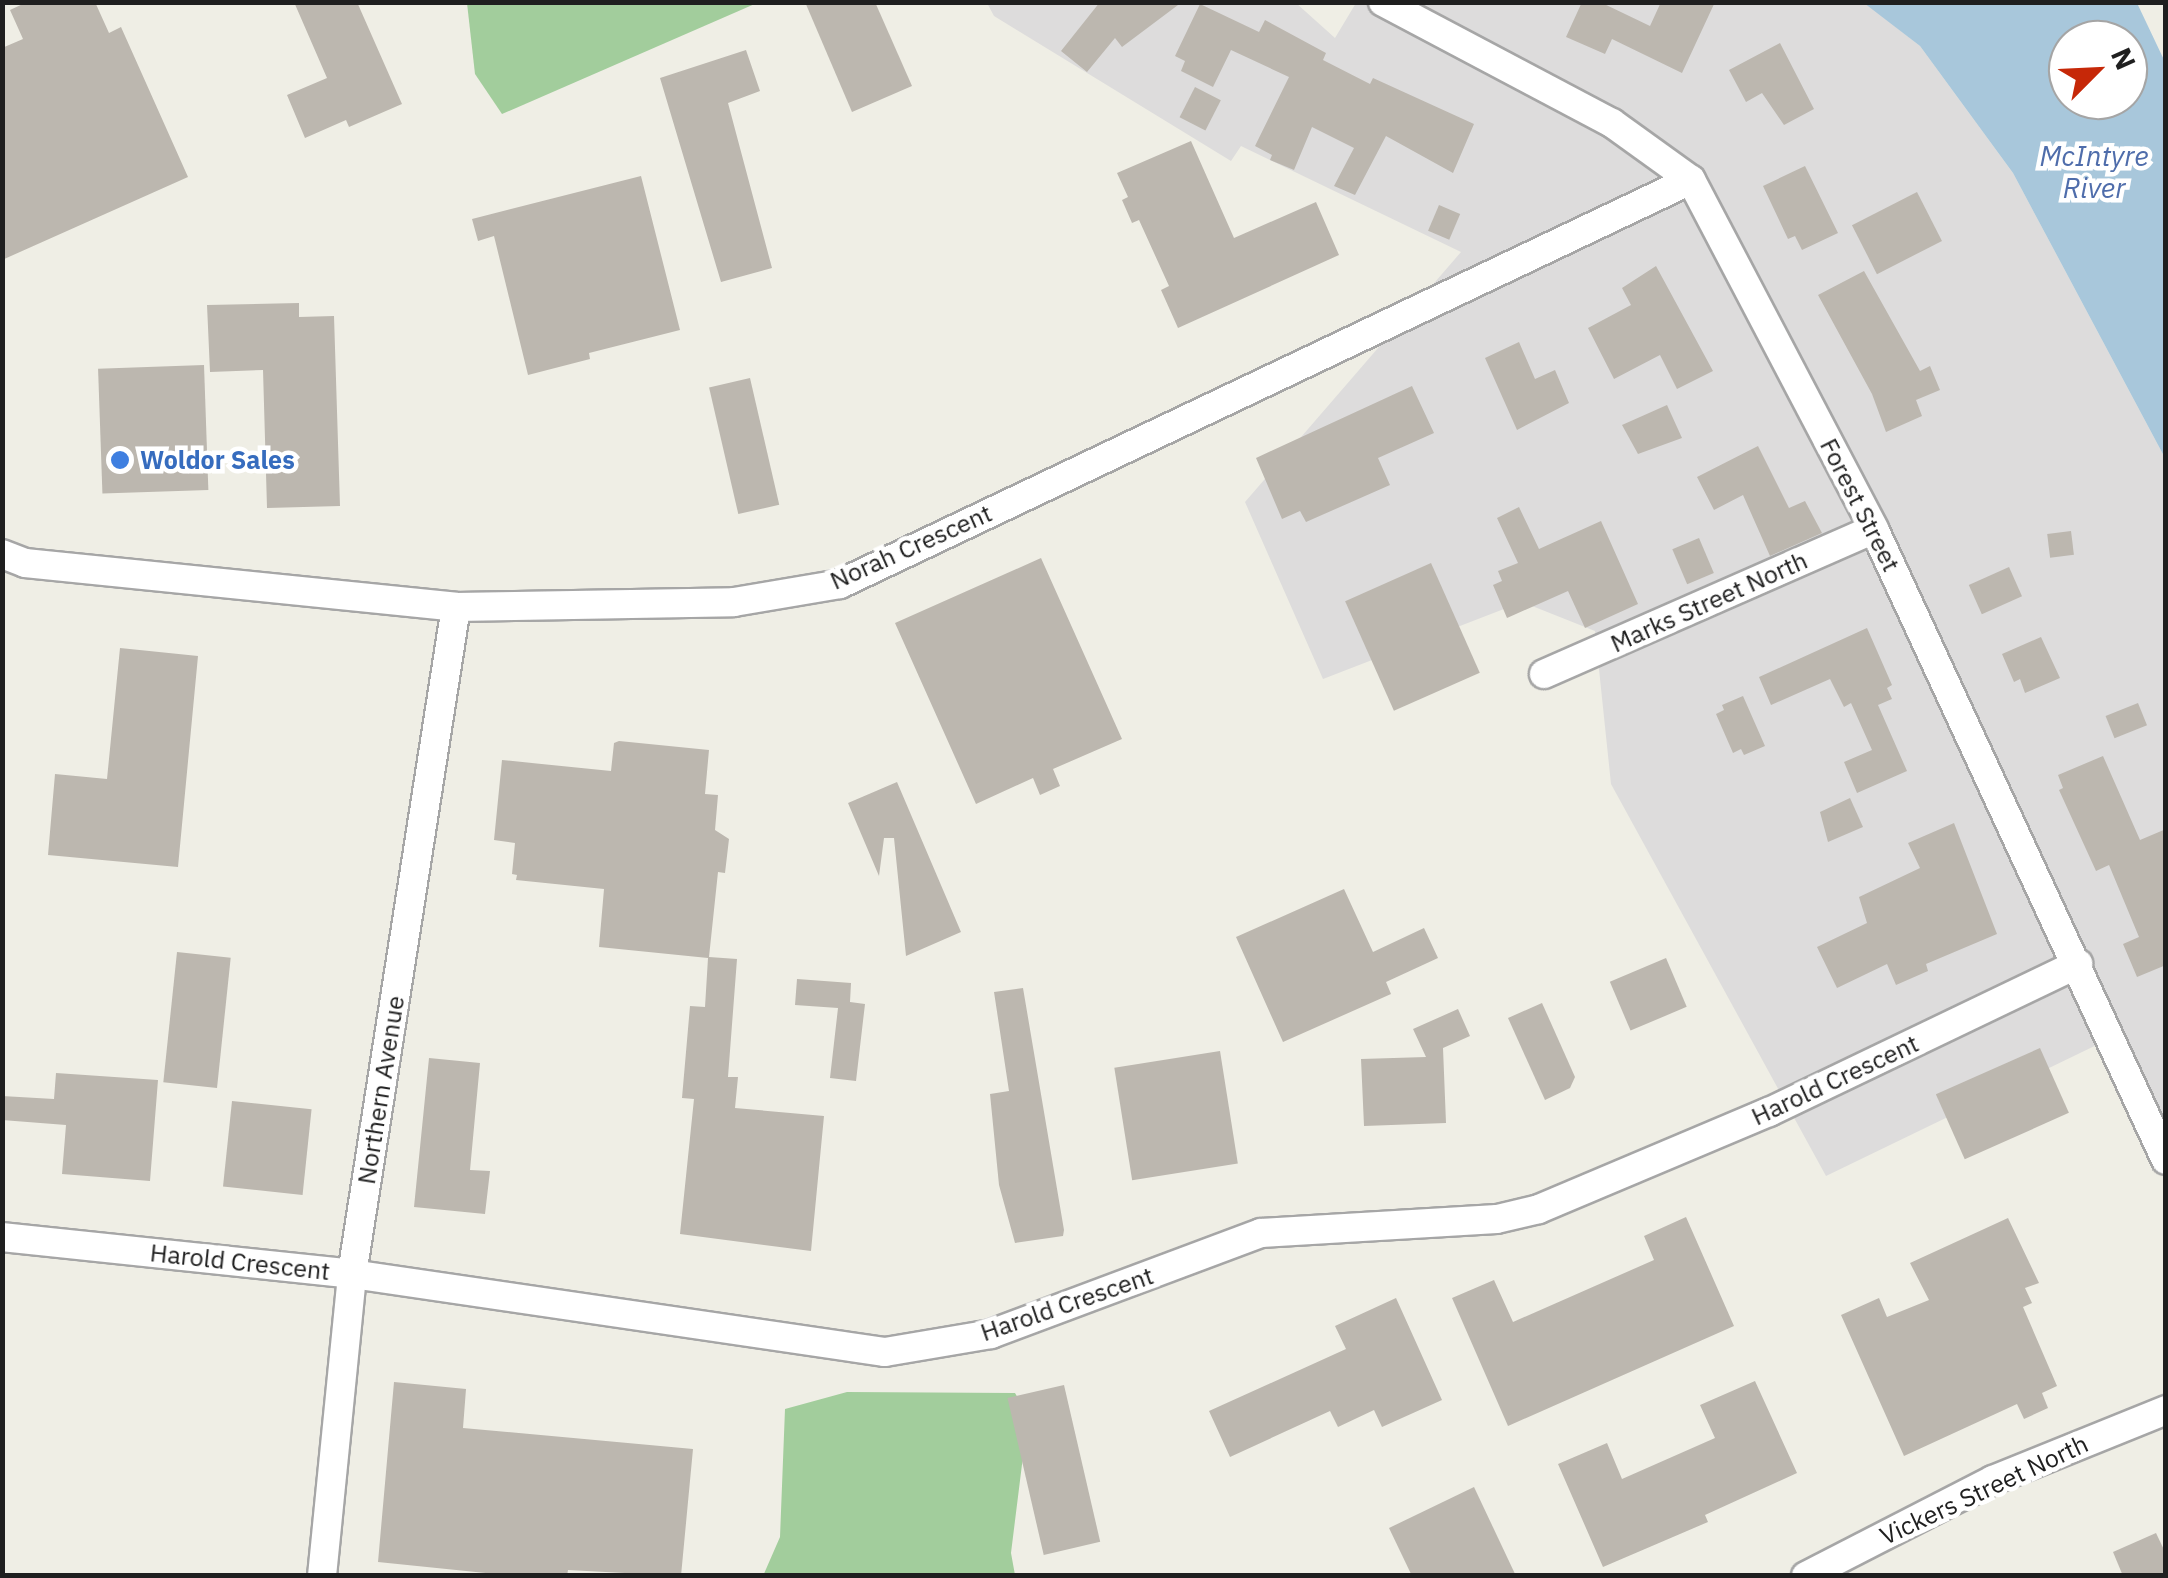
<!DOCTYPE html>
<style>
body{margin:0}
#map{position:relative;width:2168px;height:1578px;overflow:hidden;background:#efeee5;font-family:"IBM Plex Sans",sans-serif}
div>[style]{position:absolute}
.residential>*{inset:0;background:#dddcdc}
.forest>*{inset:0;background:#a2cd9c}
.water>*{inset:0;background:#a8c7db}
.building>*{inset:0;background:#bcb7af;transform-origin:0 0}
.roads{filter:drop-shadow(2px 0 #a6a6a6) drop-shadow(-2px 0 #a6a6a6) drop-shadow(0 2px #a6a6a6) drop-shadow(0 -2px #a6a6a6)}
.minor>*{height:28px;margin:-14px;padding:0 14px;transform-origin:14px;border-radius:14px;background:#fff}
.dots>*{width:28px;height:28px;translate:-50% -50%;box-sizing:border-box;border:5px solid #fff;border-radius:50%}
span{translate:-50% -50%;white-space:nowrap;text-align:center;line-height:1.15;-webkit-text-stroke:9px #fff;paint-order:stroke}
.shop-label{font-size:25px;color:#366cbe;font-weight:700}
.left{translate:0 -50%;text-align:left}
.street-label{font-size:25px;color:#1f1f1f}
.water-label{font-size:28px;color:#4f6dab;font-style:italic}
.frame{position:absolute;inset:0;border:5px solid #1f1f1f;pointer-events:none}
.north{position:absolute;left:2048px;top:20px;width:100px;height:100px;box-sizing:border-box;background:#fff;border:2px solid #a5a5a5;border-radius:50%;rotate:66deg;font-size:28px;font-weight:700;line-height:40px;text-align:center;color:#1f1f1f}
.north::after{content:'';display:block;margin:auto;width:35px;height:45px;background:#c62808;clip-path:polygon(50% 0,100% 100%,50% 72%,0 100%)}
</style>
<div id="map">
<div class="residential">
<div style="clip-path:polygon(1864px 2px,1920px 46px,2013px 173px,2165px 458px,2165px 1166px,2109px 1039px,1826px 1176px,1611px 784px,1595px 631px,1522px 602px,1323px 679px,1245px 502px,1461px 252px,1241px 146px,1231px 161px,994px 16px,987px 3px,1296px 3px,1335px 38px,1356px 3px)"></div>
</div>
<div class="forest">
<div style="clip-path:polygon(467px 3px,467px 2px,757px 3px,502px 114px,475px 74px)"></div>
<div style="clip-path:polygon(847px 1392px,1015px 1393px,1028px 1416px,1011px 1553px,1015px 1575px,763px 1576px,780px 1537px,785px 1409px)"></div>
</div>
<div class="water">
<div style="clip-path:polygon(evenodd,1864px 3px,2137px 3px,2165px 62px,2165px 458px,2013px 173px,1920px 46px,1864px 3px,2068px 40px,2128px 40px,2128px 100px,2068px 100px,2068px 40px)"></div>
</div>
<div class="building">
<div style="clip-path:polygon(27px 2px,95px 2px,109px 33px,121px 27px,188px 177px,2px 260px,2px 48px,23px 39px,10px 10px)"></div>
<div style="clip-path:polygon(294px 2px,357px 2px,402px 104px,349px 127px,346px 120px,305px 138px,287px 95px,327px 78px)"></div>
<div style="clip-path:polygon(805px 2px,875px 2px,912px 86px,852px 112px)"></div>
<div style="clip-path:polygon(1100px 2px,1182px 2px,1122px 47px,1115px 38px,1087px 72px,1061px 51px)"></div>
<div style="clip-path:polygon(1582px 2px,1600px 2px,1650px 26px,1661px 2px,1715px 2px,1682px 73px,1612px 39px,1605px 54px,1566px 37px)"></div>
<div style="clip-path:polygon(1200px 4px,1259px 32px,1265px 20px,1326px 53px,1323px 60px,1370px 84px,1373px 78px,1474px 124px,1453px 173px,1386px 136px,1355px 195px,1334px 186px,1354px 148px,1312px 127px,1294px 170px,1270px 160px,1272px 155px,1255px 146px,1289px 77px,1231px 50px,1213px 87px,1181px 71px,1185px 61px,1175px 56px)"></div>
<div style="clip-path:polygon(1780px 43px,1814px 109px,1784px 125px,1762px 93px,1746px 102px,1729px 70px)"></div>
<div style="clip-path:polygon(746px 50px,760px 91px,728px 103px,772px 268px,721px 282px,660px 78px)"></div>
<div style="left:1195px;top:87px;width:29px;height:34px;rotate:27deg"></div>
<div style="clip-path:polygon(1191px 141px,1234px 238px,1316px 202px,1339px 255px,1178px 328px,1161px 290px,1169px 286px,1139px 220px,1132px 223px,1122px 200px,1128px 197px,1117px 173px)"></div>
<div style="clip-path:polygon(1805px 166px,1838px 233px,1802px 250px,1795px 236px,1788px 239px,1763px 186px)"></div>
<div style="clip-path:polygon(641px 176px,680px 330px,589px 353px,590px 359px,528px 375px,494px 236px,478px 241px,472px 219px)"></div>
<div style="left:1917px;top:192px;width:55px;height:73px;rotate:63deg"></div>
<div style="left:1439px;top:205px;width:23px;height:28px;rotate:23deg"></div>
<div style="clip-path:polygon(1656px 266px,1713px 371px,1677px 389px,1660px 355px,1614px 379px,1588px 328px,1631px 305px,1622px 288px)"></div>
<div style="clip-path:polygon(1864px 271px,1920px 371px,1930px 366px,1940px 390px,1916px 400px,1922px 416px,1886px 432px,1872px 394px,1818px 295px)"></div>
<div style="clip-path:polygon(299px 303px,299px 317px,334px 316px,340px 506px,267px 508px,263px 370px,210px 372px,207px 305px)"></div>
<div style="clip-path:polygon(1519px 342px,1535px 379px,1555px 370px,1569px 403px,1517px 430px,1485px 358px)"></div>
<div style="left:204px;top:365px;width:125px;height:106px;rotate:88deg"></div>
<div style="left:750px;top:378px;width:130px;height:42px;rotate:77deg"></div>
<div style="clip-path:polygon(1412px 386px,1434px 433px,1378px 458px,1390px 485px,1306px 522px,1300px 511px,1282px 519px,1256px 458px)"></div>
<div style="clip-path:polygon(1667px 405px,1682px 438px,1638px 454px,1622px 425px)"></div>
<div style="clip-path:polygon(1758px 446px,1789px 508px,1805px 501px,1822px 533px,1770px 556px,1743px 495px,1714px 510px,1697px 477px)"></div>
<div style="clip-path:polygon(1519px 507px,1539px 549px,1601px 521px,1638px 604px,1585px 628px,1568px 591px,1507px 618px,1493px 585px,1502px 581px,1498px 571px,1518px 563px,1497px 518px)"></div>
<div style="left:2071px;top:531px;width:24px;height:24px;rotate:83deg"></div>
<div style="left:1699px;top:538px;width:38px;height:29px;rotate:67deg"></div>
<div style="clip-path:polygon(1041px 558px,1122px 739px,1053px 769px,1060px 786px,1040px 795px,1033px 778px,976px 804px,895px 623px)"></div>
<div style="left:1431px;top:563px;width:120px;height:94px;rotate:66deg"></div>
<div style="left:2009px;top:567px;width:32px;height:44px;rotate:66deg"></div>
<div style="clip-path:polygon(1867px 628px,1892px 685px,1887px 688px,1892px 699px,1878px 705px,1907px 771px,1857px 793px,1844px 762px,1872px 750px,1851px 703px,1844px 707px,1830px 679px,1771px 705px,1759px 677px)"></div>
<div style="clip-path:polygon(2041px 637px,2060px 678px,2025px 693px,2020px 679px,2014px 682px,2002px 654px)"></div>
<div style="clip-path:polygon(120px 648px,198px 656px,178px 867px,48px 855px,55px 774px,107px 779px)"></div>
<div style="clip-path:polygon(1743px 696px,1765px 746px,1744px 755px,1741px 749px,1733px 753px,1716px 714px,1724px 710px,1722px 705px)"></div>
<div style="left:2138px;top:703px;width:24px;height:35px;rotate:68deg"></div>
<div style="clip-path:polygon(619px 741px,709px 750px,705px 794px,718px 795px,715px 830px,729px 839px,725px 873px,718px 872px,709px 957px,737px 959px,728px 1077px,738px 1077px,735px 1108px,824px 1116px,811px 1251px,680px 1234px,694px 1099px,682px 1098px,690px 1006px,705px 1007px,708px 958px,599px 947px,604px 889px,516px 880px,517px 875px,512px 874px,515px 843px,494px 840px,502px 760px,611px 771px,614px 743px)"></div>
<div style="clip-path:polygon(2103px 756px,2140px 840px,2166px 829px,2166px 965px,2137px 977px,2123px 944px,2139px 937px,2109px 865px,2096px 871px,2059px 790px,2063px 788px,2058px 775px)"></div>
<div style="clip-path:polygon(897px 782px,961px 932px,906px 956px,894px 838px,884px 838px,879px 876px,848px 803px)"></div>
<div style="clip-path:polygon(1850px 798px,1863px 827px,1828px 842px,1820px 812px)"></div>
<div style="clip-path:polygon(1954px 823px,1997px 934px,1926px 964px,1928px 971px,1896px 985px,1887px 964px,1837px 988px,1817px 947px,1867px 923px,1859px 897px,1920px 868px,1908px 843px)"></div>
<div style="clip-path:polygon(1344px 889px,1373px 952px,1424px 928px,1438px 958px,1386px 982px,1391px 994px,1283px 1042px,1236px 937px)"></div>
<div style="left:177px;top:952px;width:54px;height:131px;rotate:6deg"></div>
<div style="left:1666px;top:958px;width:53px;height:61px;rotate:67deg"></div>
<div style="clip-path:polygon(797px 979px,851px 983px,850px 1002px,865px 1004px,856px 1081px,830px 1078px,838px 1008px,795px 1005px)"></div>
<div style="clip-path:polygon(1023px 988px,1064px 1230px,1063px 1236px,1015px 1243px,999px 1185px,990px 1094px,1009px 1091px,994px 992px)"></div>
<div style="clip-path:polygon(1542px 1003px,1575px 1077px,1570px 1088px,1545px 1100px,1508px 1018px)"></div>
<div style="clip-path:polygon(1458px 1009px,1470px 1036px,1443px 1048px,1446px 1123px,1364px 1126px,1361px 1059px,1426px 1057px,1413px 1029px)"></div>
<div style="left:2040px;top:1048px;width:71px;height:114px;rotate:66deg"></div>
<div style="left:1220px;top:1051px;width:114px;height:107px;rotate:81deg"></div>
<div style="clip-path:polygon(429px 1058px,480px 1063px,470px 1170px,490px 1171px,485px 1214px,414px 1207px)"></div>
<div style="clip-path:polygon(56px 1073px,158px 1080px,150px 1181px,62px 1174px,66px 1125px,2px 1120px,2px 1096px,54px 1099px)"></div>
<div style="left:232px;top:1101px;width:80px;height:86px;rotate:6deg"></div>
<div style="clip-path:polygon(1686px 1217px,1734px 1326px,1508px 1426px,1452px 1298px,1494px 1280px,1513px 1322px,1654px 1260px,1644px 1236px)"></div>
<div style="clip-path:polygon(2008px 1218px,2039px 1283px,2025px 1288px,2032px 1303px,2023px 1307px,2057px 1386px,2042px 1393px,2048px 1408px,2024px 1419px,2017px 1404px,1904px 1456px,1841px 1315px,1879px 1298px,1887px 1317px,1929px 1300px,1910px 1263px)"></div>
<div style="clip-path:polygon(1396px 1298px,1442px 1400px,1382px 1427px,1374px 1410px,1338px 1427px,1330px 1411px,1230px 1457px,1209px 1411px,1346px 1349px,1335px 1326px)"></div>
<div style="clip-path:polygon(1755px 1381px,1797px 1473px,1705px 1515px,1708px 1522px,1603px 1567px,1558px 1464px,1607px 1443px,1622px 1479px,1715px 1438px,1700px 1405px)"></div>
<div style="clip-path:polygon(394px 1382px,466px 1389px,463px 1428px,693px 1449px,681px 1576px,568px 1570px,567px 1576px,514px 1576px,378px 1562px)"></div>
<div style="left:1064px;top:1385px;width:161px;height:58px;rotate:77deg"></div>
<div style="clip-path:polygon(1474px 1487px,1516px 1576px,1412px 1576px,1389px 1528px)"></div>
<div style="clip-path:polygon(2156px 1533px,2166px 1554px,2166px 1576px,2123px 1576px,2113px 1552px)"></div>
</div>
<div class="roads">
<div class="minor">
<div style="left:1383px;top:2px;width:259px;rotate:27.9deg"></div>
<div style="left:1612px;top:123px;width:97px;rotate:35.8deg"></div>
<div style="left:1691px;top:180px;width:394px;rotate:62.3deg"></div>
<div style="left:1874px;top:529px;width:695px;rotate:65.17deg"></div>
<div style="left:2px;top:554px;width:25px;rotate:21deg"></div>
<div style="left:25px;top:563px;width:433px;rotate:5.8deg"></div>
<div style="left:456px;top:607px;width:278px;rotate:-1deg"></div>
<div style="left:734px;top:602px;width:108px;rotate:-9.6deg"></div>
<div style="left:840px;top:584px;width:942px;rotate:-25.4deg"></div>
<div style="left:1544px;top:674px;width:360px;rotate:-23.7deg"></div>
<div style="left:2px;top:1237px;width:352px;rotate:6deg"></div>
<div style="left:352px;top:1274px;width:539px;rotate:8.33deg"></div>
<div style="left:885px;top:1352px;width:108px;rotate:-9.6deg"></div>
<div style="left:991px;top:1334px;width:288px;rotate:-20.5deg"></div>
<div style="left:1261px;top:1233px;width:236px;rotate:-3.4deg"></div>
<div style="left:1497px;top:1219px;width:43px;rotate:-13.4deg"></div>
<div style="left:1539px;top:1209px;width:250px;rotate:-22.9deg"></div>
<div style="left:1769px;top:1112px;width:343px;rotate:-25.6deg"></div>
<div style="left:322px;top:1576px;width:303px;rotate:-84.3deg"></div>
<div style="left:352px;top:1274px;width:675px;rotate:-81.14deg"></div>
<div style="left:1806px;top:1576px;width:210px;rotate:-27.2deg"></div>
<div style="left:1993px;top:1480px;width:187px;rotate:-22deg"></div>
</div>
</div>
<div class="dots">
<div style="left:120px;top:460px;background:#3f7fe0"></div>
</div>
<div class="shop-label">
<span class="left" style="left:140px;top:460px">Woldor Sales</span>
</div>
<div class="street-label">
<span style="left:1860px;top:505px;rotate:63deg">Forest Street</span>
<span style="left:911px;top:547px;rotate:-24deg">Norah Crescent</span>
<span style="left:1709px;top:602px;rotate:-24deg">Marks Street North</span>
<span style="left:1835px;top:1080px;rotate:-25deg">Harold Crescent</span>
<span style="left:381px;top:1090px;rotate:-81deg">Northern Avenue</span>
<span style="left:240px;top:1262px;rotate:6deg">Harold Crescent</span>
<span style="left:1067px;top:1304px;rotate:-19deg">Harold Crescent</span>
<span style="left:1984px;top:1490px;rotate:-25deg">Vickers Street North</span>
</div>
<div class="water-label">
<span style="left:2094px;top:172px">McIntyre<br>River</span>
</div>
<div class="frame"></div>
<div class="north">N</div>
</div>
